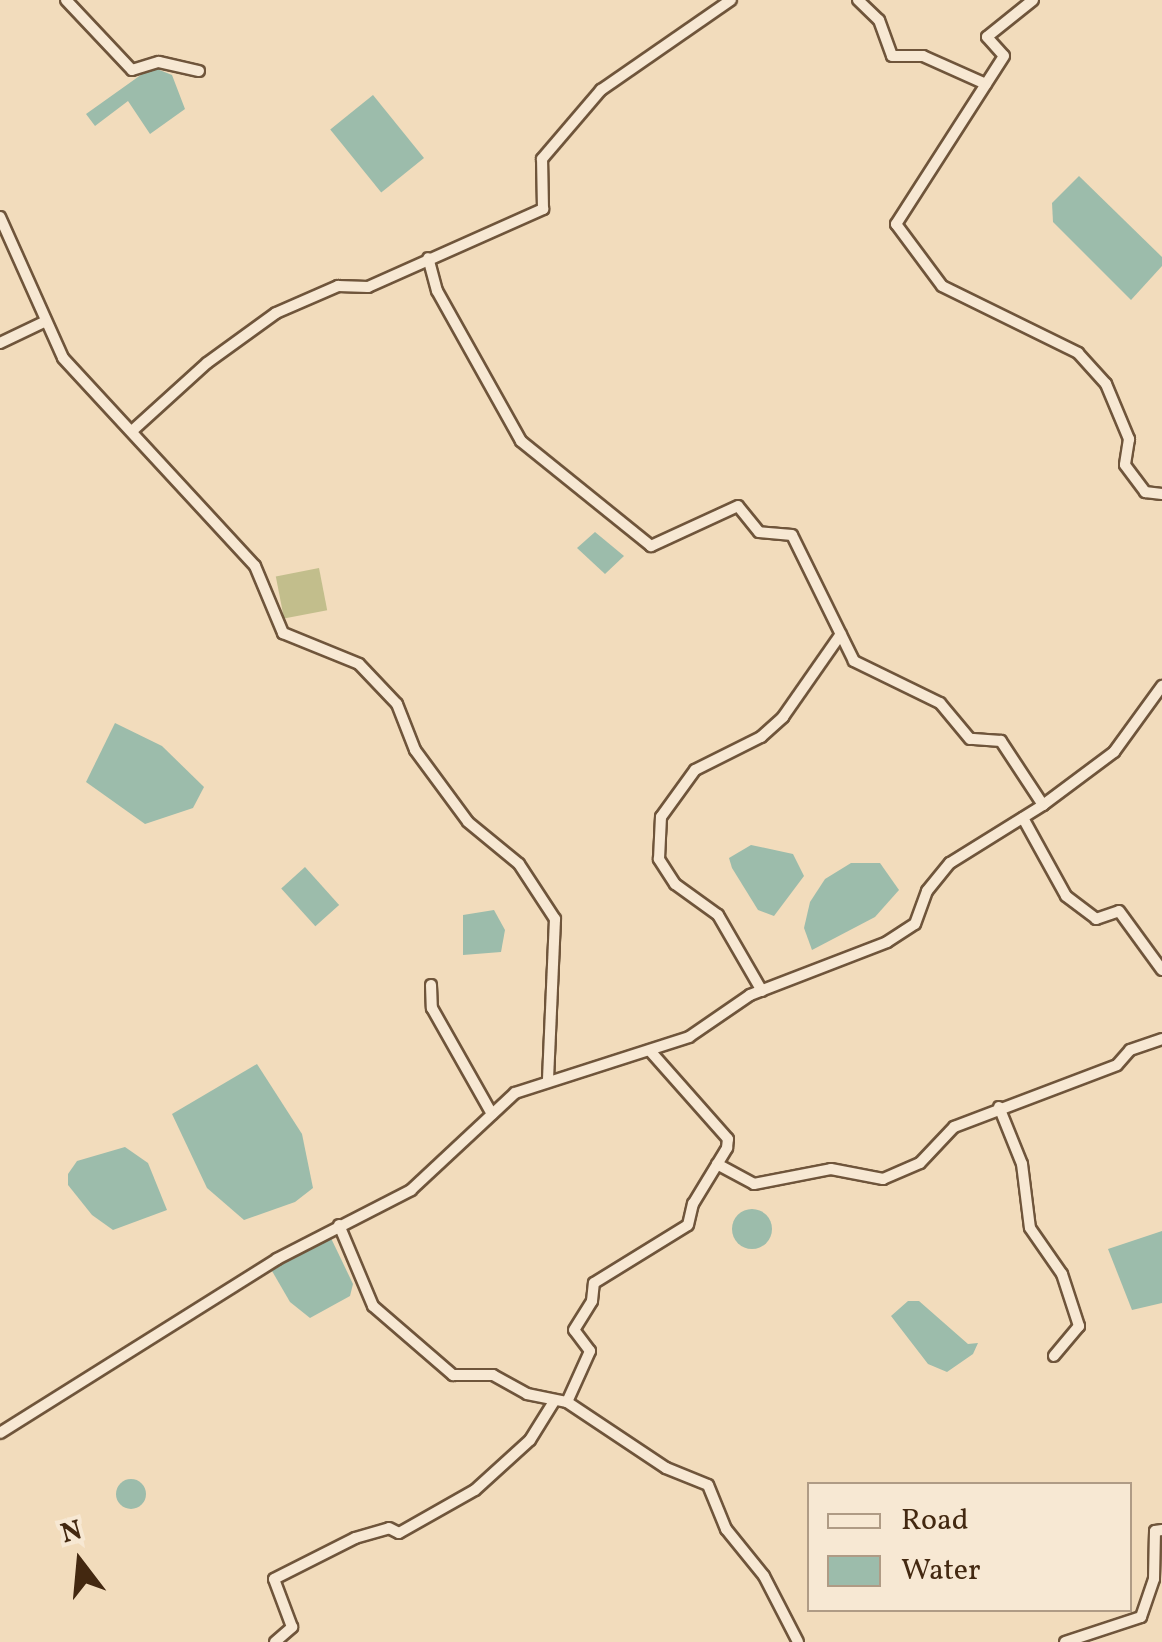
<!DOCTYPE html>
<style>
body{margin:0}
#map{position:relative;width:1162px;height:1642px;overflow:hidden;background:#f2dcbc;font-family:Vollkorn,serif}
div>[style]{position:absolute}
.green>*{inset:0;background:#c2be8c;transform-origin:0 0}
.water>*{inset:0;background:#9cbcab;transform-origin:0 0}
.round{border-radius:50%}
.roads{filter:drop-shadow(2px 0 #6f553b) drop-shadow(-2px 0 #6f553b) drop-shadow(0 2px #6f553b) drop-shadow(0 -2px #6f553b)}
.minor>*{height:10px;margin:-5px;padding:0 5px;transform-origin:5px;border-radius:5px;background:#f7e8d3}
span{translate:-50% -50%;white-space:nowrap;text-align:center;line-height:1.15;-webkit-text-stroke:8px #f7e8d3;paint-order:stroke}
.legend{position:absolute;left:807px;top:1482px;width:325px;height:130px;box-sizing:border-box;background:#f7e8d3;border:2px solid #af9b85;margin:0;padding:12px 18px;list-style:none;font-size:30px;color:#432810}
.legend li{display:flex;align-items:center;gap:20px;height:50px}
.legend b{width:50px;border:2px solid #af9b85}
.north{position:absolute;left:30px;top:1512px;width:100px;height:100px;-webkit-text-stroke:8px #f7e8d3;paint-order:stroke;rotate:344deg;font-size:28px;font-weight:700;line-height:40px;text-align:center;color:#432810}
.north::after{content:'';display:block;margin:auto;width:35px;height:45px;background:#432810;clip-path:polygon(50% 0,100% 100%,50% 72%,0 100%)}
</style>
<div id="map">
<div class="green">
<div style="left:319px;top:568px;width:43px;height:44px;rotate:79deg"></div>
</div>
<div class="water">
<div style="clip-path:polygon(152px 67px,172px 75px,185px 109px,150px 134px,128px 101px,95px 126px,86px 114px)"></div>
<div style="left:373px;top:95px;width:81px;height:55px;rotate:51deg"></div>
<div style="clip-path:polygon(1079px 176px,1162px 257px,1162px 266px,1131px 300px,1053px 222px,1052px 203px)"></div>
<div style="clip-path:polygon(595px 532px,624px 556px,605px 574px,577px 548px)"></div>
<div style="clip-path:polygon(115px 723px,162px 746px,204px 787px,193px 808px,145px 824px,86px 782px)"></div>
<div style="clip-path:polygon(751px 845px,793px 854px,804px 876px,774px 916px,758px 910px,732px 868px,729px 858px)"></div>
<div style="clip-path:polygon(851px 863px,880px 863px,899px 890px,875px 917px,812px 950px,804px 928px,810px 902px,825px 879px)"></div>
<div style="left:305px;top:867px;width:51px;height:32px;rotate:48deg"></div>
<div style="clip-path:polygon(494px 910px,505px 930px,501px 952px,463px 955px,463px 915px)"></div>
<div style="clip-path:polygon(257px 1064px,302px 1134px,313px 1188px,295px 1202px,244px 1220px,207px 1188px,172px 1114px)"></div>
<div style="clip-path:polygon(125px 1147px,148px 1163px,167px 1210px,113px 1230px,92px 1215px,68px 1185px,68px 1174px,77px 1161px)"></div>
<div class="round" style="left:732px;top:1209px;width:40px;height:40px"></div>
<div style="clip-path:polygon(1162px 1231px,1162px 1303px,1132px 1310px,1108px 1249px)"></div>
<div style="clip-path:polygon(329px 1234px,353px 1284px,350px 1296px,310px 1318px,290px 1302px,272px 1271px)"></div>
<div style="clip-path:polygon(908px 1301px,919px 1301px,968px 1344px,978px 1343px,973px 1354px,947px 1372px,928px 1364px,891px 1316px)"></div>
<div class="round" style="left:116px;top:1479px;width:30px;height:30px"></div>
</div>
<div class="roads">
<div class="minor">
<div style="left:66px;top:0;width:96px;rotate:46.7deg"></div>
<div style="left:132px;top:70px;width:28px;rotate:-17deg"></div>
<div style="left:159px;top:62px;width:41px;rotate:12.7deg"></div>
<div style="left:858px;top:0;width:29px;rotate:44deg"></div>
<div style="left:879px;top:20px;width:38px;rotate:70deg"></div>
<div style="left:892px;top:56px;width:31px"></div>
<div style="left:923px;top:56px;width:69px;rotate:24deg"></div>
<div style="left:1033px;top:0;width:59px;rotate:141.2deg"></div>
<div style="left:987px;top:37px;width:25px;rotate:48deg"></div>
<div style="left:1004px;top:56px;width:200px;rotate:122.7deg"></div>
<div style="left:896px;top:224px;width:77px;rotate:53.4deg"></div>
<div style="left:942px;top:286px;width:152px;rotate:26.2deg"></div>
<div style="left:1078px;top:353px;width:42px;rotate:47.9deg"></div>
<div style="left:1106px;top:384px;width:60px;rotate:67.3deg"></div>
<div style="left:1129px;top:439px;width:26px;rotate:99deg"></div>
<div style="left:1125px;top:465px;width:34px;rotate:53deg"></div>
<div style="left:1145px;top:492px;width:17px;rotate:7deg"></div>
<div style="left:0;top:217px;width:154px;rotate:65.9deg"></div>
<div style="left:63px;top:358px;width:283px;rotate:47.3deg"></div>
<div style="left:255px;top:566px;width:73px;rotate:67.3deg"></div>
<div style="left:283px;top:633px;width:82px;rotate:22.2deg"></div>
<div style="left:359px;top:664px;width:55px;rotate:46.5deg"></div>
<div style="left:397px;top:704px;width:49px;rotate:68.6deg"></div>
<div style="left:415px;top:750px;width:89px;rotate:53.6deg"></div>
<div style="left:468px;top:822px;width:66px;rotate:39.5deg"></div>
<div style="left:519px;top:864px;width:66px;rotate:56.8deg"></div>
<div style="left:555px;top:919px;width:162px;rotate:92.5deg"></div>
<div style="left:0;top:343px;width:47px;rotate:-25.5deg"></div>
<div style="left:132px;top:431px;width:101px;rotate:-42.2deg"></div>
<div style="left:207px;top:363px;width:85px;rotate:-35.9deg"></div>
<div style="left:276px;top:313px;width:68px;rotate:-23.5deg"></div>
<div style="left:338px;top:286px;width:30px;rotate:2deg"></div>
<div style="left:368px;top:287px;width:192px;rotate:-24deg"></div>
<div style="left:543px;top:209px;width:50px;rotate:-91.1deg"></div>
<div style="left:542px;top:159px;width:91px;rotate:-49.5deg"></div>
<div style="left:601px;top:90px;width:158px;rotate:-34.7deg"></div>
<div style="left:1043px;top:805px;width:89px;rotate:-36.7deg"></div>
<div style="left:1114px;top:752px;width:82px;rotate:-54deg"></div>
<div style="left:1023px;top:818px;width:89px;rotate:61.1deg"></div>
<div style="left:1066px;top:896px;width:38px;rotate:37deg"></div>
<div style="left:1096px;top:919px;width:24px;rotate:-19deg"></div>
<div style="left:1119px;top:911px;width:73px;rotate:53.9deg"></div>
<div style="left:431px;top:985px;width:23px;rotate:88deg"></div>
<div style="left:432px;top:1008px;width:122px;rotate:60.5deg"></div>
<div style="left:762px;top:991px;width:88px;rotate:-120.1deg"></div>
<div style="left:718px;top:915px;width:53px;rotate:-144.2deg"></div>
<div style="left:675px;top:884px;width:30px;rotate:-123deg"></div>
<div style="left:659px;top:859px;width:42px;rotate:-87.3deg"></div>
<div style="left:661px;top:817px;width:58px;rotate:-54.1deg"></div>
<div style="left:695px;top:770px;width:74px;rotate:-26.6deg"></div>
<div style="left:761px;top:737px;width:30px;rotate:-42deg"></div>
<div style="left:783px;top:717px;width:101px;rotate:-55.1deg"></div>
<div style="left:999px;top:1107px;width:61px;rotate:68deg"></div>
<div style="left:1022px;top:1164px;width:64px;rotate:82.9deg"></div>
<div style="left:1030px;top:1228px;width:56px;rotate:55.2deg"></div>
<div style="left:1062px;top:1274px;width:55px;rotate:71.9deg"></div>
<div style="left:1079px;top:1326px;width:39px;rotate:130deg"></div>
<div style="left:717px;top:1164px;width:42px;rotate:28.4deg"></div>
<div style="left:754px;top:1184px;width:78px;rotate:-11deg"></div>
<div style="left:831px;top:1169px;width:53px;rotate:10.9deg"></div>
<div style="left:883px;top:1179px;width:40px;rotate:-23.4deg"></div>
<div style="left:920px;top:1163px;width:50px;rotate:-46.6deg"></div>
<div style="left:954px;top:1127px;width:174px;rotate:-20.8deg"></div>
<div style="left:1117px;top:1065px;width:20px;rotate:-49deg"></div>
<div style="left:1130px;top:1050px;width:34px;rotate:-19deg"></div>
<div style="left:339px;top:1225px;width:88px;rotate:67.2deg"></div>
<div style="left:373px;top:1306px;width:106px;rotate:40.8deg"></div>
<div style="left:453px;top:1375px;width:40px"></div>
<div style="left:493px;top:1375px;width:39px;rotate:29deg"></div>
<div style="left:527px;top:1394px;width:41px;rotate:11.3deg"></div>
<div style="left:567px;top:1402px;width:119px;rotate:33.7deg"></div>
<div style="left:666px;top:1468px;width:45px;rotate:22deg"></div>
<div style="left:708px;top:1485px;width:48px;rotate:67.8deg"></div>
<div style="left:726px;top:1529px;width:60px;rotate:51deg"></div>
<div style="left:764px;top:1576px;width:74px;rotate:62.7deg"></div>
<div style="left:567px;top:1402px;width:56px;rotate:-65.7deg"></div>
<div style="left:590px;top:1351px;width:26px;rotate:-127deg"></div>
<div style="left:574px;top:1330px;width:34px;rotate:-58deg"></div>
<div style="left:592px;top:1301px;width:18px;rotate:-84deg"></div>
<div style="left:594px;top:1283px;width:110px;rotate:-31.7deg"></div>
<div style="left:688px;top:1225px;width:22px;rotate:-77deg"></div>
<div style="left:693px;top:1204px;width:66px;rotate:-58.7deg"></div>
<div style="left:727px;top:1148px;width:9px;rotate:-84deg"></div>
<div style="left:728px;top:1139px;width:116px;rotate:-131.5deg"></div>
<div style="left:0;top:1433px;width:327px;rotate:-32.1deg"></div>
<div style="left:277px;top:1259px;width:151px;rotate:-27.2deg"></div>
<div style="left:411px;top:1190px;width:142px;rotate:-43deg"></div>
<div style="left:515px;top:1093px;width:183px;rotate:-17.8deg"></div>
<div style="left:689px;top:1037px;width:74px;rotate:-34.5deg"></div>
<div style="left:750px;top:995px;width:147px;rotate:-21.1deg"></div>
<div style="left:887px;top:942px;width:33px;rotate:-33deg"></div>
<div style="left:915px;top:924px;width:35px;rotate:-70deg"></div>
<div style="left:927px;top:891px;width:36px;rotate:-51deg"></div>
<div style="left:950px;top:863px;width:110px;rotate:-31.9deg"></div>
<div style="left:1043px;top:805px;width:77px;rotate:-123.3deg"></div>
<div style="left:1001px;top:741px;width:31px;rotate:-176deg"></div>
<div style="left:970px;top:739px;width:47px;rotate:-129.8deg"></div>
<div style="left:940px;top:703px;width:96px;rotate:-154deg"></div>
<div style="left:854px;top:661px;width:140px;rotate:-116.2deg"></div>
<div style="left:792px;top:535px;width:33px;rotate:-175deg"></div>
<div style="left:759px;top:532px;width:33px;rotate:-129deg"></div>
<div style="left:738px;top:506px;width:96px;rotate:155.3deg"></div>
<div style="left:651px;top:546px;width:167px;rotate:-141.1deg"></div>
<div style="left:521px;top:441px;width:172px;rotate:-119.2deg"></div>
<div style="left:437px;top:291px;width:34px;rotate:-105deg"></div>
<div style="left:275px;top:1642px;width:23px;rotate:-41deg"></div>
<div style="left:292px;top:1627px;width:51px;rotate:-110.6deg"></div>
<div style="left:274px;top:1579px;width:91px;rotate:-26.8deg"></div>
<div style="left:355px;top:1538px;width:35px;rotate:-16deg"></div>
<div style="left:389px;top:1528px;width:11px;rotate:27deg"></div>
<div style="left:399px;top:1533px;width:87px;rotate:-29.5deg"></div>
<div style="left:475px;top:1490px;width:74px;rotate:-42.3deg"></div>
<div style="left:530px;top:1440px;width:44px;rotate:-58.1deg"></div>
<div style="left:1065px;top:1642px;width:80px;rotate:-18.2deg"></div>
<div style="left:1141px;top:1617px;width:40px;rotate:-71.1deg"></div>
<div style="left:1154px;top:1579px;width:48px;rotate:-88.8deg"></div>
<div style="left:1155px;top:1531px;width:7px;rotate:-8deg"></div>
</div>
</div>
<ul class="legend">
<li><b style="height:12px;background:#f7e8d3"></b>Road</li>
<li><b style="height:28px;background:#9cbcab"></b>Water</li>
</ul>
<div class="north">N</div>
</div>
